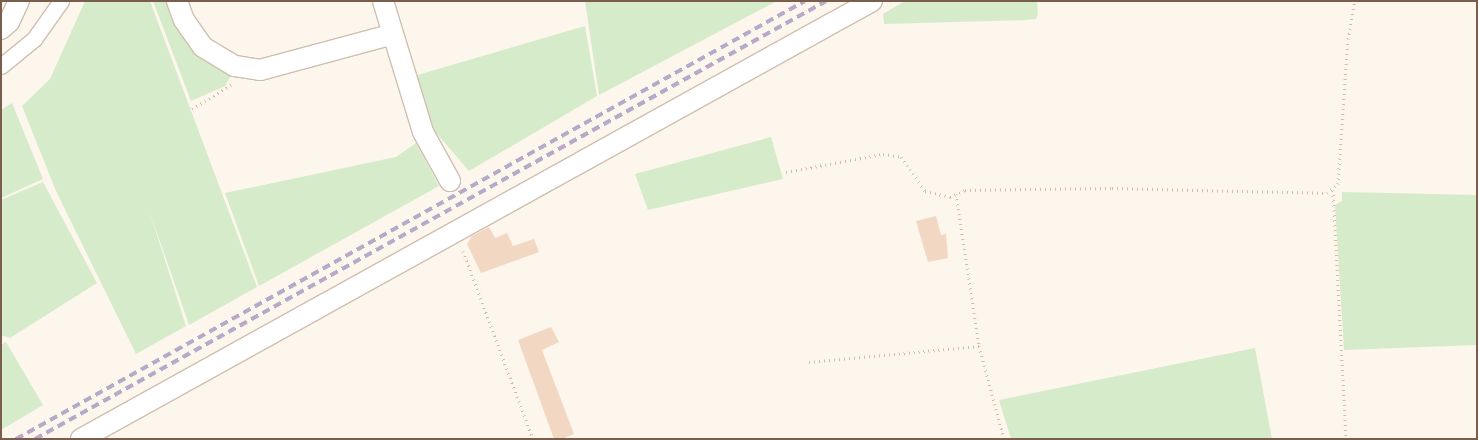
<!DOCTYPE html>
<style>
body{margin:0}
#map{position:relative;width:1478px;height:440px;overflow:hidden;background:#fdf6ec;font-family:"Work Sans",sans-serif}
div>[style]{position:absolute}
.green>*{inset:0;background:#d6ebc9}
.building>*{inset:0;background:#f2d7c3}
.path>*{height:3px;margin-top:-1.5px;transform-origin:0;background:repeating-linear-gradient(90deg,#d8baa6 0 1px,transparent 0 5px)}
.roads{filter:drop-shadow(1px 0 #d0bfb0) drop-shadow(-1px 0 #d0bfb0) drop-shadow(0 1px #d0bfb0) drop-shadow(0 -1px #d0bfb0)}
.pedestrian>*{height:15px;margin:-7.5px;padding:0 7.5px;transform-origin:7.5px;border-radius:7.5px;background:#fff}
.minor>*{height:20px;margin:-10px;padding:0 10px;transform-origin:10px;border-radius:10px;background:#fff}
.rail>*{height:4px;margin-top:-2px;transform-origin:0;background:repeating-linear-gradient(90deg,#baa8c8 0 8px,transparent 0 13px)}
span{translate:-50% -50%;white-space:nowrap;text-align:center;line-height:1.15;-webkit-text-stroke:4px #fffaf3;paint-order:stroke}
.frame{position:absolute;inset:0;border:2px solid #795e4e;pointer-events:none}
</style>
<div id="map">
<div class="green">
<div style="clip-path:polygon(85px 1px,150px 1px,257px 287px,189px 325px,149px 210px,186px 326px,136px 354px,56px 191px,22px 106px,50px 79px)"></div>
<div style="clip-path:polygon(153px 1px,167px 1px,190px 46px,231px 76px,225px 86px,191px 101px)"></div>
<div style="clip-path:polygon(585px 1px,777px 1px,599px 95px)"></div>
<div style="clip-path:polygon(905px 1px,1037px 1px,1038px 14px,1036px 19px,1026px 20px,884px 24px,883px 14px)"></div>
<div style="clip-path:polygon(585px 26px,597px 96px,469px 171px,431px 127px,414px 76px)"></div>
<div style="clip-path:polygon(12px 103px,43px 179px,1px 198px,1px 110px)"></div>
<div style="clip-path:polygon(771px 137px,783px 179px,648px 210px,635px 174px)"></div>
<div style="clip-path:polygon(416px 143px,439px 186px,259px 286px,225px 193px,396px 157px)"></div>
<div style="clip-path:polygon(43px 182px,97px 283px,10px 338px,1px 335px,1px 200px)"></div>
<div style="clip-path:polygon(1342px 192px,1477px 195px,1477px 345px,1344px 350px,1335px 205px,1342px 201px)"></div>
<div style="clip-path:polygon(6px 342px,43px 405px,1px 430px,1px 345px)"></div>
<div style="clip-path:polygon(1255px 348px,1272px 439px,1011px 439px,999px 400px)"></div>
</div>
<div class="building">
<div style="clip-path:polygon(936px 216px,941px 235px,946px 234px,948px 258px,928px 262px,916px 221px)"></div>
<div style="clip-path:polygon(489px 227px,495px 238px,507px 233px,513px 246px,534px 239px,539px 252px,481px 273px,467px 244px,472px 236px)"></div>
<div style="clip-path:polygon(551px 327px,559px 342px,542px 350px,574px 434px,562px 439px,554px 439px,518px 340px)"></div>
</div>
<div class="path">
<div style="left:192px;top:109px;width:46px;rotate:-31.6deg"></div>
<div style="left:786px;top:172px;width:99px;rotate:-10.5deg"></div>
<div style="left:883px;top:154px;width:18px;rotate:9deg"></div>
<div style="left:901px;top:157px;width:42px;rotate:54.8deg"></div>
<div style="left:925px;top:191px;width:26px;rotate:13deg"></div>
<div style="left:950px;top:197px;width:17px;rotate:-25deg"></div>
<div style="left:965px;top:190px;width:147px;rotate:-0.8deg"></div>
<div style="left:1112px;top:188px;width:215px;rotate:1.3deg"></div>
<div style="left:1327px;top:193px;width:14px;rotate:-39deg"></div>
<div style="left:1338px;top:184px;width:145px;rotate:-86.1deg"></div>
<div style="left:1348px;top:39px;width:39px;rotate:-80deg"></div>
<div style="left:1333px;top:190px;width:249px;rotate:87deg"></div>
<div style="left:956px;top:194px;width:154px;rotate:81.4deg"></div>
<div style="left:463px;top:251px;width:201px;rotate:69.6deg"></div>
<div style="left:809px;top:362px;width:171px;rotate:-5.4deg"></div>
<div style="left:979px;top:346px;width:96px;rotate:75deg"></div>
</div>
<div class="roads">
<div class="pedestrian">
<div style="left:1px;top:66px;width:43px;rotate:-39.3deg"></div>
<div style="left:34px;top:39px;width:47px;rotate:-54.6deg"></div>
</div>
<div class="minor">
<div style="left:177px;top:1px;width:20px;rotate:70deg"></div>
<div style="left:184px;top:20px;width:33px;rotate:55deg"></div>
<div style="left:203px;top:47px;width:37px;rotate:31deg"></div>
<div style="left:235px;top:66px;width:25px;rotate:9deg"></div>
<div style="left:260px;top:70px;width:135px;rotate:-15.1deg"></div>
<div style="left:383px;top:1px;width:137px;rotate:73deg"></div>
<div style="left:423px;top:132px;width:56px;rotate:61.1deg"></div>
<div style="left:1px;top:29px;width:11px;rotate:-41deg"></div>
<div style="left:9px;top:22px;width:23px;rotate:-65deg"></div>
<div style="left:81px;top:439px;width:904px;rotate:-28.97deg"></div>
</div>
</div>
<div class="rail">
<div style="left:16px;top:439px;width:902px;rotate:-29.04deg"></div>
<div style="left:35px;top:439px;width:904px;rotate:-28.97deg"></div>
</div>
<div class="frame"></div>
</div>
